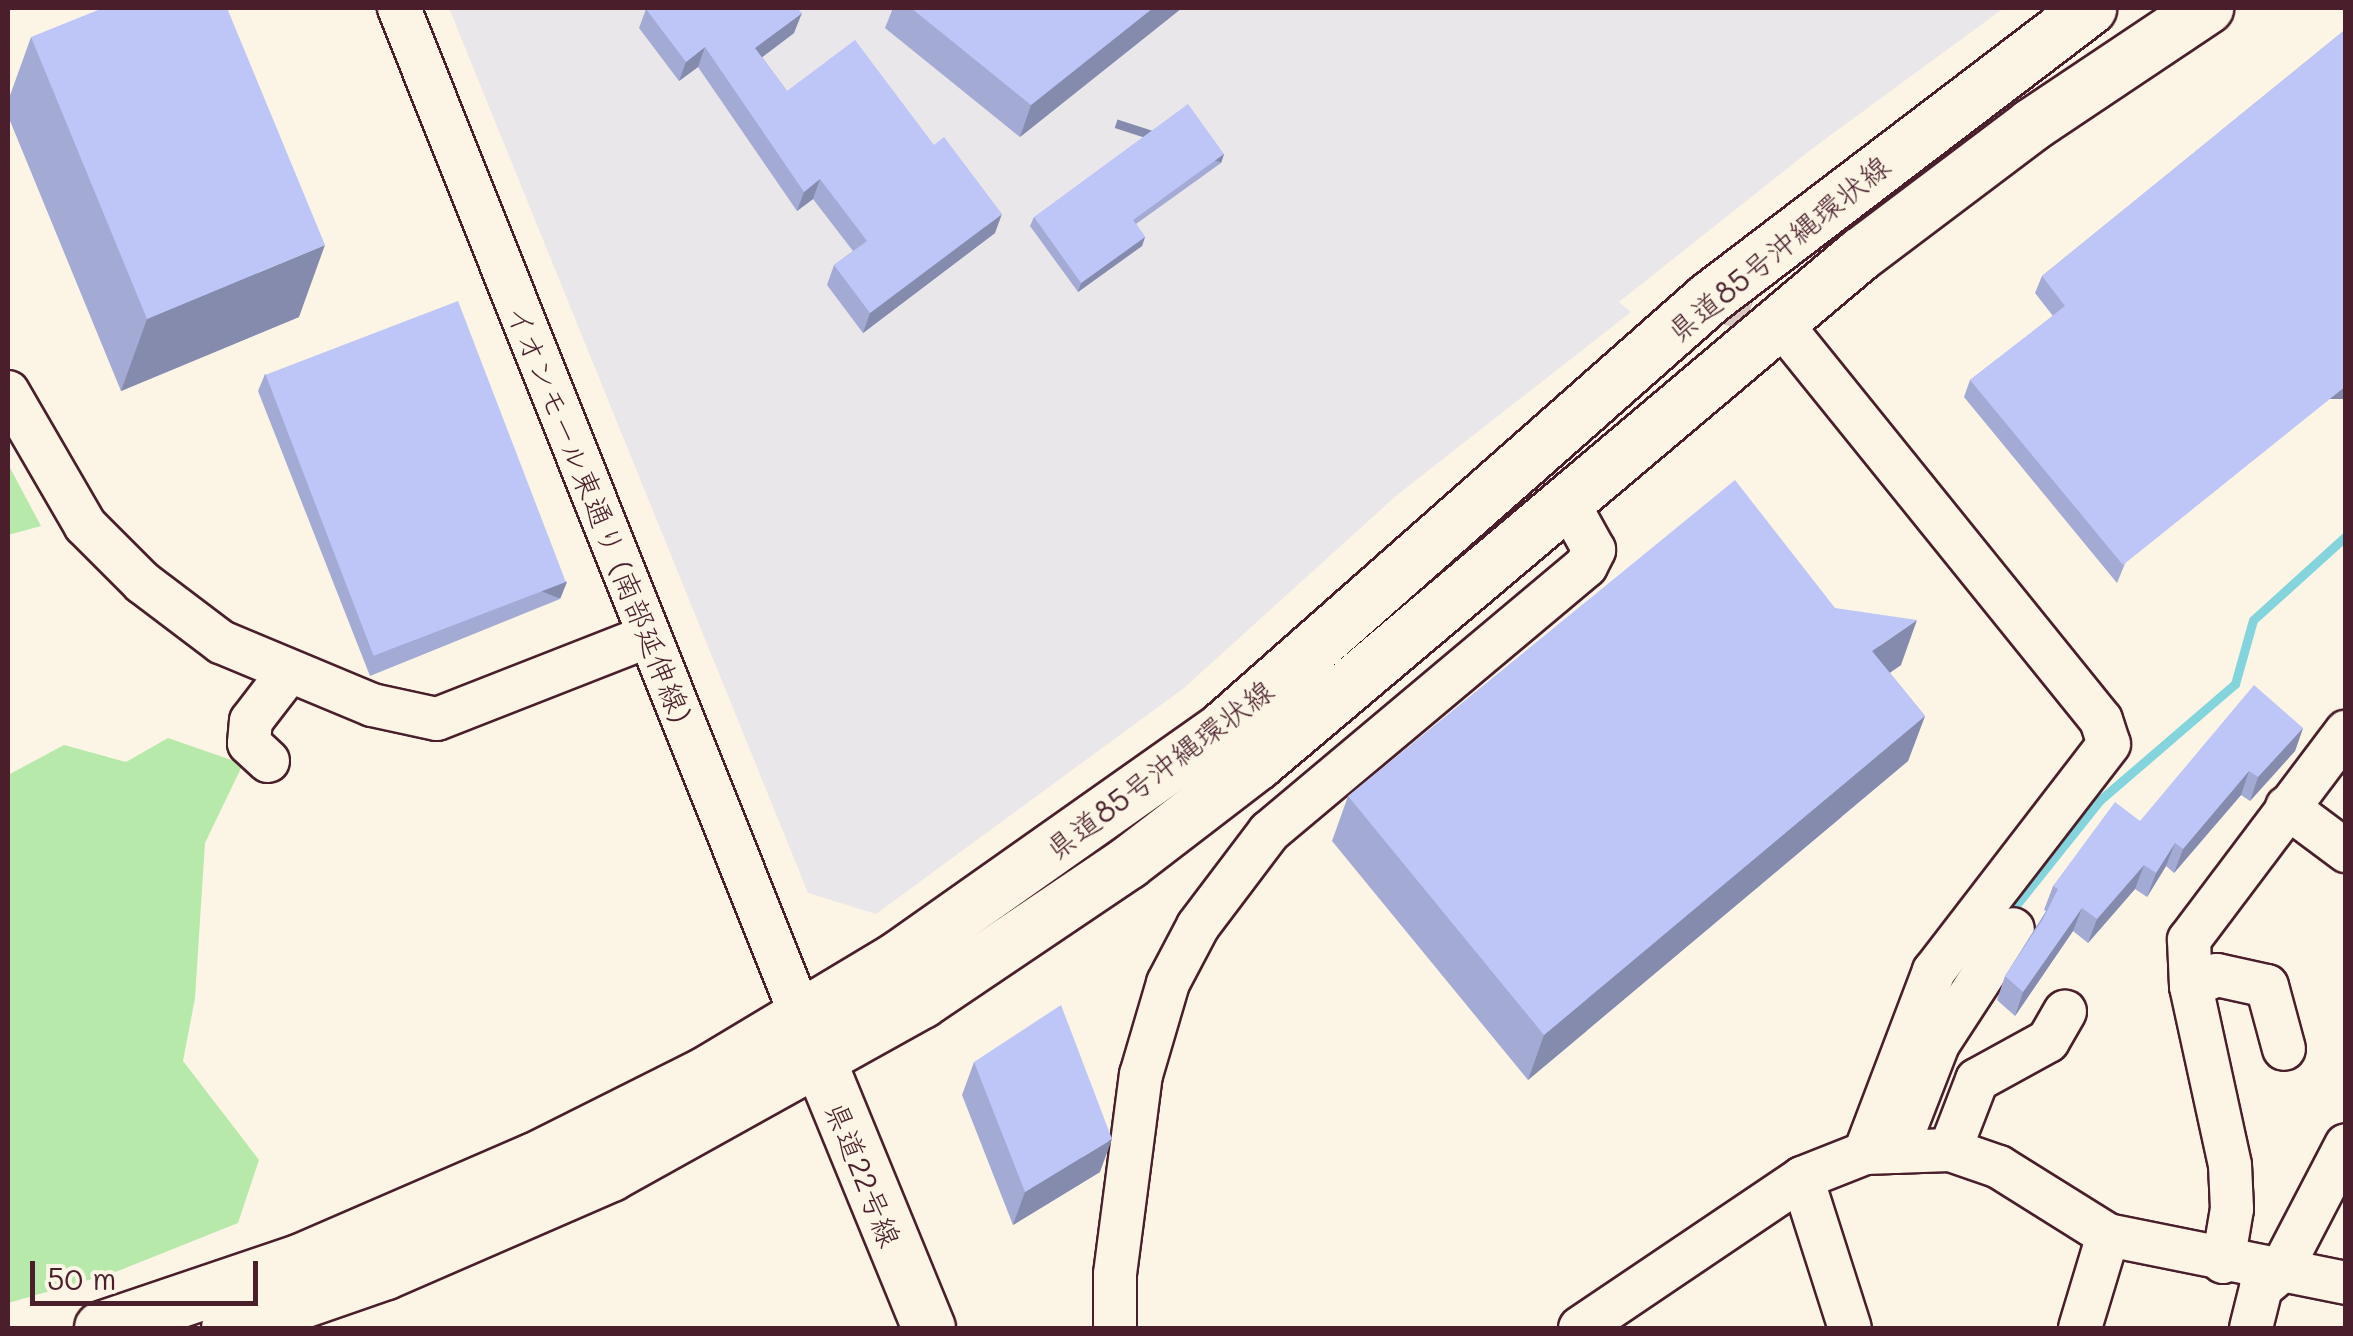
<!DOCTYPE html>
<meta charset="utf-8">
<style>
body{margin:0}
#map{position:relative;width:2353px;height:1336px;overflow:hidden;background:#fcf5e5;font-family:Mali,"Klee One",sans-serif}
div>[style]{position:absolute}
.built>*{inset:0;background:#e9e7ea}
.green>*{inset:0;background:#b7e9aa}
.stream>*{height:9px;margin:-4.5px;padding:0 4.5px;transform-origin:4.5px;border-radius:4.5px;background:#83d4dc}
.minor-tunnel>*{height:42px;margin-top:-21px;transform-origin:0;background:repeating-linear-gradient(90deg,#d8cac0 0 42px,transparent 0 63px)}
.roads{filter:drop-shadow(2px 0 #4a1f2b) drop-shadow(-2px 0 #4a1f2b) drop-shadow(0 2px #4a1f2b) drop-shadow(0 -2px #4a1f2b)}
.minor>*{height:42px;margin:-21px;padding:0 21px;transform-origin:21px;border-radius:21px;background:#fcf5e5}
.major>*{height:52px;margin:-26px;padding:0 26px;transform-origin:26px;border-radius:26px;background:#fcf5e5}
.wall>*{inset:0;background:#a3aad4}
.shaded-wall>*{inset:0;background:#848bad;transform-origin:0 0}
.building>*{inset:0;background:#bdc6f7;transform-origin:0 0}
span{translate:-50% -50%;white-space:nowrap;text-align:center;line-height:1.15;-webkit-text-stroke:10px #fcf5e5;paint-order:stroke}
.street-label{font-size:30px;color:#4a1f2b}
.frame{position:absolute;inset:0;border:10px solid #4a1f2b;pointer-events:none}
.scale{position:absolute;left:30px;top:1261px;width:228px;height:45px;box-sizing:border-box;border:5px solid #4a1f2b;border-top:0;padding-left:12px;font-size:30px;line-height:35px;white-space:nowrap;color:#4a1f2b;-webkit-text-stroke:8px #fcf5e5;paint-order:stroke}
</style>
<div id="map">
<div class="built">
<div style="clip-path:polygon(449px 8px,2004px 8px,1813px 148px,1619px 302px,1631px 312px,1397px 495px,1184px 688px,876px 914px,808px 893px)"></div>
</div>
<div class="green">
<div style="clip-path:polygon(8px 464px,41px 526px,8px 535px)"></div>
<div style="clip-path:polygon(168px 738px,243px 764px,205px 843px,195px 998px,183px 1061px,259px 1160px,238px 1223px,113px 1273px,8px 1303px,8px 775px,64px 745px,126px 762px)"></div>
</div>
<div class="stream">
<div style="left:2009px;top:914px;width:146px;rotate:-51.4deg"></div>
<div style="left:2100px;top:800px;width:178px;rotate:-40.7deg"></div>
<div style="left:2235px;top:684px;width:66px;rotate:-74.3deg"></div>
<div style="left:2253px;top:620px;width:125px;rotate:-42.1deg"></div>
</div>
<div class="minor-tunnel">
<div style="left:1710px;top:298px;width:71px;rotate:17.9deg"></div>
</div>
<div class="roads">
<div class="minor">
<div style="left:399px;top:8px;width:1087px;rotate:68.25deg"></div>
<div style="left:1778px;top:320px;width:514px;rotate:51.08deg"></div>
<div style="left:2101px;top:720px;width:25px;rotate:72deg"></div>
<div style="left:2109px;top:744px;width:287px;rotate:127.6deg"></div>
<div style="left:1934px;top:971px;width:195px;rotate:110.8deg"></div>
<div style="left:8px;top:392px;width:154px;rotate:59.9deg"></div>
<div style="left:85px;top:525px;width:82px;rotate:45deg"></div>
<div style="left:143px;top:583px;width:98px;rotate:37.1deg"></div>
<div style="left:221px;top:642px;width:164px;rotate:22.6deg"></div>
<div style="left:372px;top:705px;width:66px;rotate:12.2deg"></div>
<div style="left:437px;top:719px;width:228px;rotate:-21.4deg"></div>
<div style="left:268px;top:761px;width:26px;rotate:-137deg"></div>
<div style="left:249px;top:743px;width:22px;rotate:-85deg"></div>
<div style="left:251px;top:721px;width:61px;rotate:-52.4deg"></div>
<div style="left:2287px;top:807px;width:74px;rotate:36.7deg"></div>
<div style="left:2191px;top:986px;width:28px;rotate:-23deg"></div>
<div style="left:2217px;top:975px;width:51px;rotate:12.4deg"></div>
<div style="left:2267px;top:986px;width:65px;rotate:74.9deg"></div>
<div style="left:1950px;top:1150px;width:75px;rotate:-68.9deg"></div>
<div style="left:1977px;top:1080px;width:81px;rotate:-28.8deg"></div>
<div style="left:2048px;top:1041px;width:34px;rotate:-60deg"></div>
<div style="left:1896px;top:1152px;width:116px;rotate:-68.7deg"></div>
<div style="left:1938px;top:1044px;width:137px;rotate:-56.9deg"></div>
<div style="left:1802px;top:1178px;width:157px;rotate:72.3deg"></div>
<div style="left:2223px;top:1262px;width:54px;rotate:-80.4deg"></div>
<div style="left:2232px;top:1209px;width:44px;rotate:-92.6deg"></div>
<div style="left:2230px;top:1165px;width:183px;rotate:-102.3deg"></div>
<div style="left:2191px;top:986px;width:46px;rotate:-92.5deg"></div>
<div style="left:2189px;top:940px;width:261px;rotate:-53deg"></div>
<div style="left:1115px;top:1328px;width:54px;rotate:-90deg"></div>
<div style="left:1115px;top:1274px;width:201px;rotate:-82.6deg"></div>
<div style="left:1141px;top:1075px;width:96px;rotate:-73.6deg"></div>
<div style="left:1168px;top:983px;width:64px;rotate:-62.2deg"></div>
<div style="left:1198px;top:926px;width:118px;rotate:-52.9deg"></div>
<div style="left:1269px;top:832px;width:414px;rotate:-40deg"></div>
<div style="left:1586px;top:566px;width:18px;rotate:-63deg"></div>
<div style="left:1594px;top:550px;width:54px;rotate:-119deg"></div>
<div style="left:1580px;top:1328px;width:268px;rotate:-34deg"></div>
<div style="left:1802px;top:1178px;width:68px;rotate:-21.6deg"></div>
<div style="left:1865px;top:1153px;width:85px;rotate:-2deg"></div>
<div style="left:1950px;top:1150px;width:52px;rotate:19.1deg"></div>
<div style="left:1999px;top:1167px;width:128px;rotate:32deg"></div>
<div style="left:2108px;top:1235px;width:243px;rotate:11.4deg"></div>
<div style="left:2080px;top:1328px;width:97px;rotate:-73.2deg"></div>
<div style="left:2251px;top:1328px;width:41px;rotate:-76deg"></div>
<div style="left:2261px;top:1288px;width:25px;rotate:-40deg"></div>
<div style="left:2280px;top:1272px;width:143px;rotate:-62.5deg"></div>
</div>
<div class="major">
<div style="left:808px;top:1033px;width:319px;rotate:67.7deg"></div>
<div style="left:101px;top:1328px;width:209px;rotate:-18.7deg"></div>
<div style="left:299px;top:1261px;width:257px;rotate:-23.4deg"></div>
<div style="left:535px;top:1159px;width:190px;rotate:-26.6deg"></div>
<div style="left:705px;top:1074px;width:225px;rotate:-31deg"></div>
<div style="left:898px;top:958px;width:395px;rotate:-35.2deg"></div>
<div style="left:1221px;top:730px;width:652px;rotate:-41.46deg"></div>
<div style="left:1710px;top:298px;width:478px;rotate:-37.3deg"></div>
<div style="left:228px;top:1328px;width:167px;rotate:-19.2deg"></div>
<div style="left:386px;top:1273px;width:245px;rotate:-23.5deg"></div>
<div style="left:611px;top:1175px;width:356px;rotate:-29.1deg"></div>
<div style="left:922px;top:1002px;width:249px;rotate:-34deg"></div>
<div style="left:1128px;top:863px;width:163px;rotate:-37.5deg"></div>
<div style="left:1257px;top:764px;width:791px;rotate:-40.18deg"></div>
<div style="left:1861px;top:254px;width:214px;rotate:-37deg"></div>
<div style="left:2032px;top:125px;width:211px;rotate:-33.8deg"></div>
</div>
</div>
<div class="wall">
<div style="clip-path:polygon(893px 8px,1182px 8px,1020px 137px,885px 28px)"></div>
<div style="clip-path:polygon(646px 9px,794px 33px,762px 57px,787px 91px,995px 233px,863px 333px,827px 285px,834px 265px,853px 251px,813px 199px,797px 211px,698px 67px,679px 81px,639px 28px)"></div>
<div style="clip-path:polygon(2346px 29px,2117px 583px,1964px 397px,1970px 380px,2053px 316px,2035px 293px,2042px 276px)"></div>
<div style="clip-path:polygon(31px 37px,299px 317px,121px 391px,8px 116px,8px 101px)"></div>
<div style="clip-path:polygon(1224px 154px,1221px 163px,1136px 224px,1145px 237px,1142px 246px,1078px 292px,1030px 226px,1034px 217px)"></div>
<div style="clip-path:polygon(265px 374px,560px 599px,370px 676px,258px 391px)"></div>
<div style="clip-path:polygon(1835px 608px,1901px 665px,1890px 673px,1925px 716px,1908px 761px,1528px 1080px,1332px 841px,1348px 796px)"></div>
<div style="clip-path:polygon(2303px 728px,2295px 751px,2250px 801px,2241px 795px,2174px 873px,2166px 866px,2147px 897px,2135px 889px,2088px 943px,2073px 931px,2015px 1016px,1997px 1000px,2005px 976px,2046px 911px,2044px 910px,2053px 886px,2140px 821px)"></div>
<div style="clip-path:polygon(974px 1062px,1100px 1172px,1013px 1225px,962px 1095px)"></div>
</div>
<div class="shaded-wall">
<div style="clip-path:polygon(1153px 8px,1182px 8px,1020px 137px,1031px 105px)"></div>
<div style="clip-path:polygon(802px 13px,794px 33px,748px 68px,755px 48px)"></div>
<div style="clip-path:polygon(705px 47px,698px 67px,679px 81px,686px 62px)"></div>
<div style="left:1224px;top:154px;width:9px;height:112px;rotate:108deg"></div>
<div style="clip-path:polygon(820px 179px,813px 199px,797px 211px,804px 192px)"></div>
<div style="clip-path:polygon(1002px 214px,995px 233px,863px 333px,870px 313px)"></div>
<div style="clip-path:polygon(1145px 237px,1142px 246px,1078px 292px,1081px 283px)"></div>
<div style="clip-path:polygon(325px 245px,299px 317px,121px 391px,147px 319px)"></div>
<div style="left:2346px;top:386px;width:13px;height:286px;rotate:90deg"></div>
<div style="left:567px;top:582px;width:18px;height:206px;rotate:112deg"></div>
<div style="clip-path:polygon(1917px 620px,1901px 665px,1856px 695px,1872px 651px)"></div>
<div style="clip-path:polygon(1925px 716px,1908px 761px,1528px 1080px,1544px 1035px)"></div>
<div style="clip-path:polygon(2303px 728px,2295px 751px,2250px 801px,2258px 777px)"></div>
<div style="clip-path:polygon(2249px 771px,2241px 795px,2174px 873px,2183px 849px)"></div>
<div style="clip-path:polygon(2175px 843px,2166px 866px,2147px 897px,2156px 873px)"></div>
<div style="clip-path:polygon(2144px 865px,2135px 889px,2088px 943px,2097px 919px)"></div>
<div style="clip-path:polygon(2082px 908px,2073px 931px,2015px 1016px,2023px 992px)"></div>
<div style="clip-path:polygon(1112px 1139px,1100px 1172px,1013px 1225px,1025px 1192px)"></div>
</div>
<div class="building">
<div style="clip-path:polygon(103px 8px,227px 8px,325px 245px,147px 319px,31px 37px)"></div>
<div style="clip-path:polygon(648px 8px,797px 8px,802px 13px,755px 48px,787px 91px,855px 40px,934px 145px,944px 137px,1002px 214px,870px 313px,834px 265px,867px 241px,820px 179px,804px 192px,705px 47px,686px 62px,646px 9px)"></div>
<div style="clip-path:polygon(911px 8px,1153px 8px,1031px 105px)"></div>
<div style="clip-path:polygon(2346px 29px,2346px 386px,2123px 565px,1970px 380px,2065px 306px,2042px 276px)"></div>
<div style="clip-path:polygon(1188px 104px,1224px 154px,1133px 220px,1145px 237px,1081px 283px,1034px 217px)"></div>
<div style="left:458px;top:301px;width:301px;height:206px;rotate:69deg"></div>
<div style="clip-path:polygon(1735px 480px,1835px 608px,1917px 620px,1872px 651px,1925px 716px,1544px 1035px,1348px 796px)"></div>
<div style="clip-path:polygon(2254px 685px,2303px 728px,2258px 777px,2249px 771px,2183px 849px,2175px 843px,2156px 873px,2144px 865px,2097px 919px,2082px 908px,2023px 992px,2005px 976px,2043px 919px,2058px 889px,2053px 886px,2115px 802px,2140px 821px)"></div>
<div style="clip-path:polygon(1061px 1005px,1112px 1139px,1025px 1192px,974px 1062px)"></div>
</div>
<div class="street-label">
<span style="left:1778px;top:248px;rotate:-39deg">県道85号沖縄環状線</span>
<span style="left:600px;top:513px;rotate:68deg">イオンモール東通り (南部延伸線)</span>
<span style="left:1159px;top:769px;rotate:-37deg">県道85号沖縄環状線</span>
<span style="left:864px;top:1174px;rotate:68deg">県道22号線</span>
</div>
<div class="frame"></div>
<div class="scale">50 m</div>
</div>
